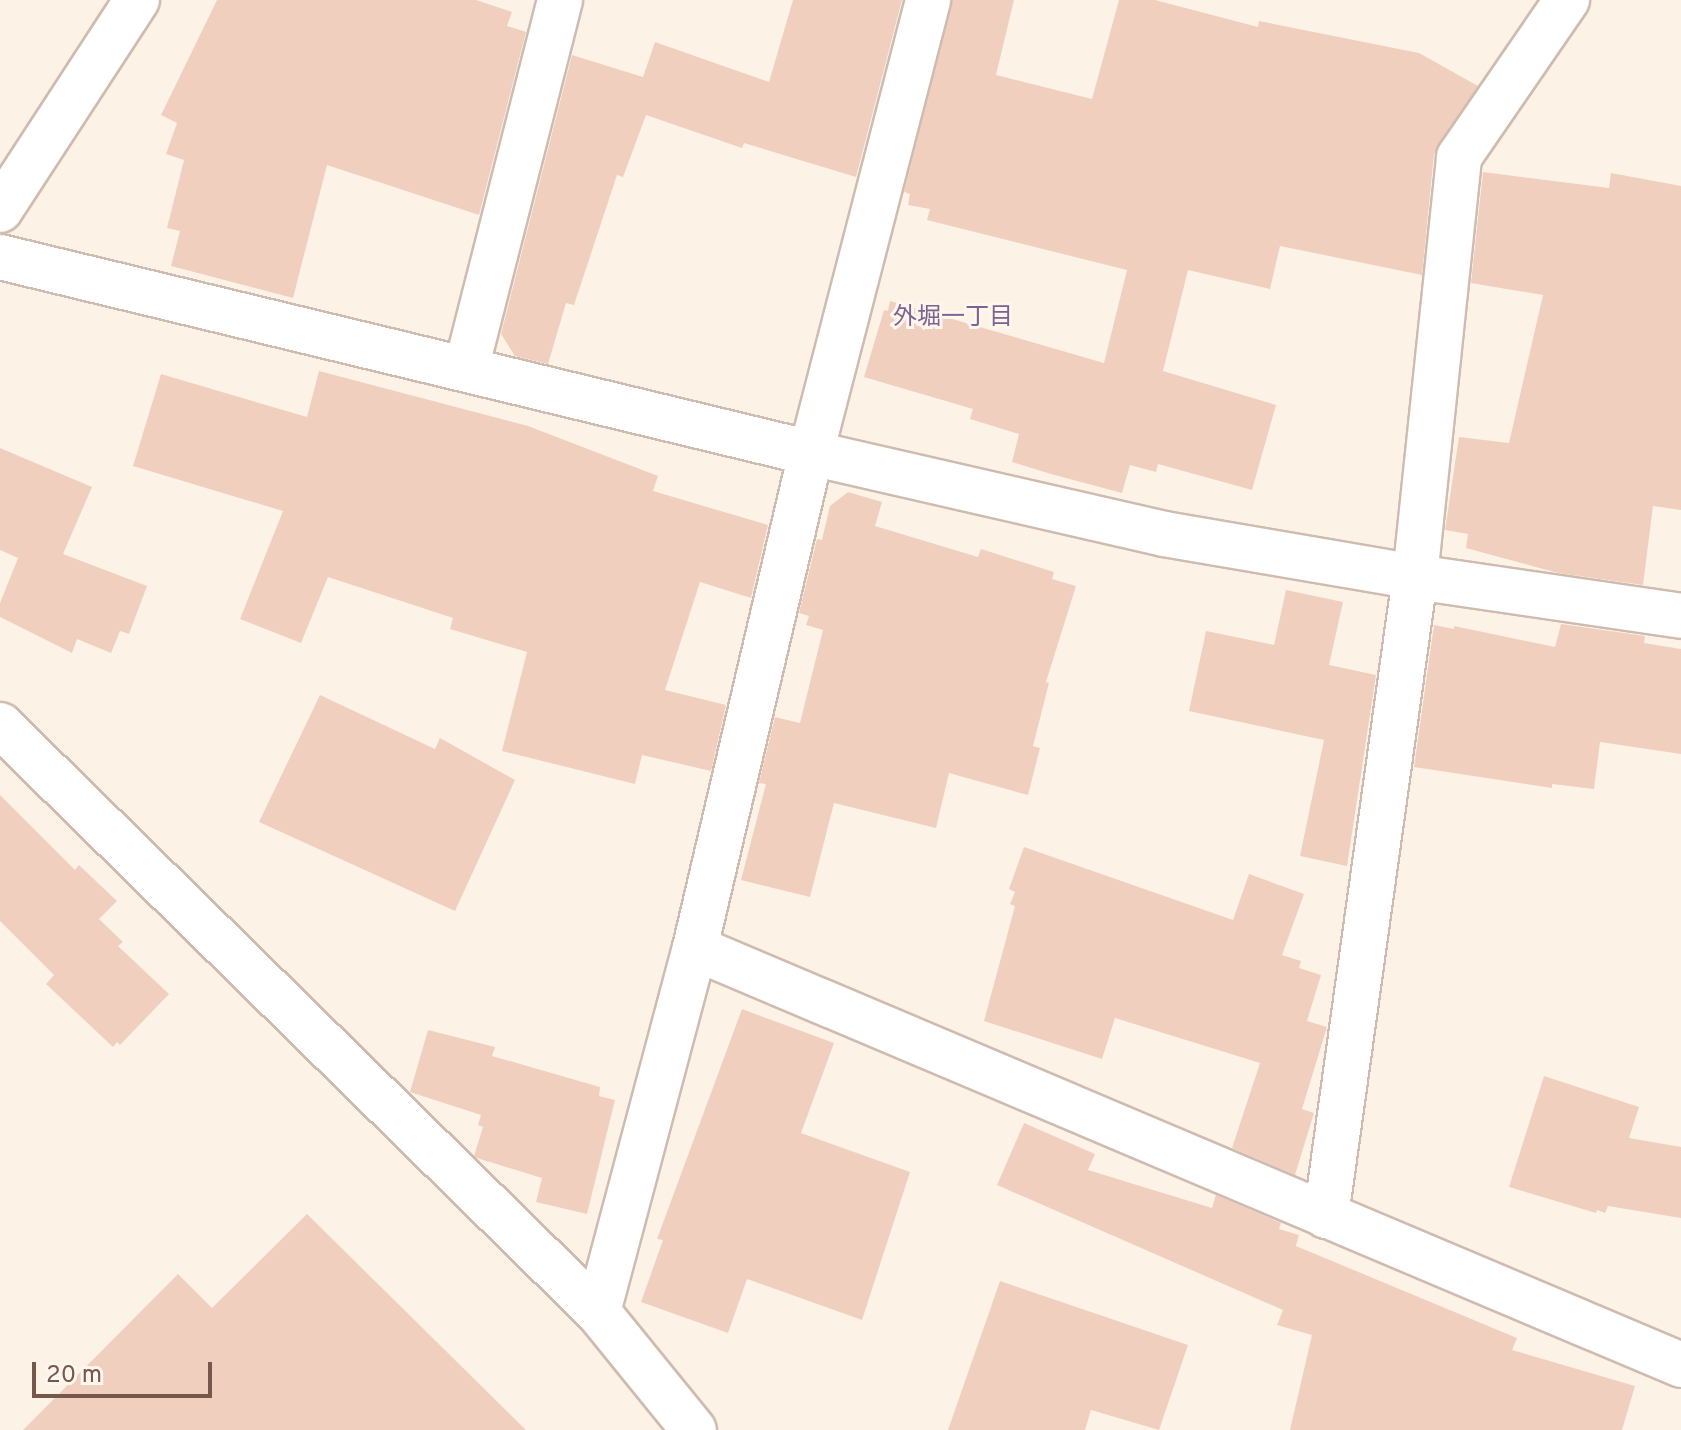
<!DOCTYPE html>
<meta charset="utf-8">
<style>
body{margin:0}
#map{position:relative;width:1681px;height:1430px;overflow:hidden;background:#fcf2e6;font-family:Overpass,"Noto Sans JP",sans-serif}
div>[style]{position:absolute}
.building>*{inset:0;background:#f1cfbf}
.roads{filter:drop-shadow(2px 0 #cfbbaf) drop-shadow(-2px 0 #cfbbaf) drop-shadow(0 2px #cfbbaf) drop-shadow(0 -2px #cfbbaf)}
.street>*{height:44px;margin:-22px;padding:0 22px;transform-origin:22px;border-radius:22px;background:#fff}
.secondary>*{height:44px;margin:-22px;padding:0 22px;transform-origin:22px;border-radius:22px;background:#fff}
span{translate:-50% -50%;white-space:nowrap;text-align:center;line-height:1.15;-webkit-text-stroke:6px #fff6ed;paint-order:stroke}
.neighbourhood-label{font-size:24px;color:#7e6391}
.scale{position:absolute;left:32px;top:1362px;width:180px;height:36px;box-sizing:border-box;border:4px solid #75574b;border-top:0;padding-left:10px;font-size:24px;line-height:28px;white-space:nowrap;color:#75574b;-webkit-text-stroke:6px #fff6ed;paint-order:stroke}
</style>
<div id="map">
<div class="building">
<div style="clip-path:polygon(217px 0,476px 0,512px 12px,507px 26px,526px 32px,479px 215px,327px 165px,293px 298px,171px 266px,180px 231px,167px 228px,184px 160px,166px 154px,177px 123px,161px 115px)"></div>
<div style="clip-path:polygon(793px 0,902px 0,856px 177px,744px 143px,742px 148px,646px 115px,623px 177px,617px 175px,574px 305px,566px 303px,548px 364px,515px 356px,501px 334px,572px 55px,643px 77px,655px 42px,769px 82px)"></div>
<div style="clip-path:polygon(952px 0,1014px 0,996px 75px,1092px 99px,1119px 0,1155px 0,1258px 27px,1259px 21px,1419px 53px,1478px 86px,1434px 154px,1422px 275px,1280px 246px,1270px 289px,1188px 270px,1163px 371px,1276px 405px,1252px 490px,1158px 464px,1156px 472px,1130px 465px,1122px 493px,1051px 474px,1012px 462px,1019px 434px,970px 419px,973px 409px,864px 377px,884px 310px,888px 311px,890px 301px,1104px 363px,1127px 270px,927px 220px,930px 209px,908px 205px,910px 194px,904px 192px)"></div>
<div style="clip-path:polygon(1483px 172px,1609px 188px,1611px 173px,1681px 186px,1681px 510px,1653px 506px,1643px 585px,1558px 573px,1466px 548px,1468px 534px,1445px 530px,1459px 437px,1509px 443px,1543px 295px,1471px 283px)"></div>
<div style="clip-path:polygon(319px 371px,528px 426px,658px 476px,653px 491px,768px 525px,751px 598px,700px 582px,665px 690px,726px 705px,711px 771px,642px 755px,635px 784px,502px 751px,527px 652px,450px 629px,453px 618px,328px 577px,301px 643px,240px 619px,283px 511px,133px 466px,161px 374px,307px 417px)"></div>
<div style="clip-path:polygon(0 448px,92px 487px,63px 554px,147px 586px,129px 634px,120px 631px,111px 653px,77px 639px,72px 653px,0 617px,0 603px,18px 558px,0 550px)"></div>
<div style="clip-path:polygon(848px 492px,882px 502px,875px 526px,978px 557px,981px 549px,1054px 572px,1052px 579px,1076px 586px,1046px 682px,1049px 683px,1033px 746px,1040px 748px,1028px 795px,949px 773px,936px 828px,834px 803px,810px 897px,741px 880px,766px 784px,759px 783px,775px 717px,800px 723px,823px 630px,806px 625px,809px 616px,799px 613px,817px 539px,822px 540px,830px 506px)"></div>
<div style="clip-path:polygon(1286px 590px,1343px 602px,1329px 665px,1376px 675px,1347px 866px,1300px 856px,1324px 740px,1189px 711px,1206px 631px,1274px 645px)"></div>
<div style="clip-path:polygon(1561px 624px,1645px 636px,1644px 643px,1681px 649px,1681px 754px,1600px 742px,1594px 789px,1552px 784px,1552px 788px,1414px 767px,1434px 625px,1454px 629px,1454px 626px,1555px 647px)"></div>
<div style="clip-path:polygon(320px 695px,435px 749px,440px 738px,515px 780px,455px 911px,259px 822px)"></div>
<div style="clip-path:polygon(0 795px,75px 870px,79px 865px,117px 901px,99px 919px,123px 942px,118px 946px,169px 994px,120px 1045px,117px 1042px,113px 1047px,46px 984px,54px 975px,0 921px)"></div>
<div style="clip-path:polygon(1024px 847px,1233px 920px,1249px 874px,1304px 894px,1282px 955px,1301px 961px,1299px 968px,1321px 975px,1307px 1021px,1327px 1027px,1302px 1109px,1314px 1113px,1295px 1175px,1232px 1148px,1260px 1063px,1115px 1018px,1102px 1059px,984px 1021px,1015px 906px,1010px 904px,1015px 892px,1009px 889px)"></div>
<div style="clip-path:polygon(742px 1009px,834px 1043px,801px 1133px,910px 1172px,862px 1320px,747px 1279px,728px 1333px,641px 1302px,663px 1240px,657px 1239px)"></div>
<div style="clip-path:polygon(428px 1030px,495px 1047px,492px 1056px,600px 1087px,599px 1096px,615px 1100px,587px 1214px,536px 1202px,542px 1178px,477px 1158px,474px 1156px,483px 1127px,478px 1125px,481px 1115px,410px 1092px)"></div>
<div style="clip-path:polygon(1544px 1076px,1639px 1107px,1629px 1138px,1681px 1147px,1681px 1218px,1608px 1206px,1605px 1213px,1597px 1210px,1596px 1213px,1509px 1187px)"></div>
<div style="clip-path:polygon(1024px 1123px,1095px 1154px,1088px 1170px,1212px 1208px,1216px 1195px,1281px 1223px,1279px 1229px,1299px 1235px,1296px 1246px,1517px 1338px,1512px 1350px,1635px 1386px,1622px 1430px,1290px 1430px,1312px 1335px,1277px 1325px,1283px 1310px,997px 1185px)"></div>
<div style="clip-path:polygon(307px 1214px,526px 1430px,23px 1430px,178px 1274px,212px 1308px)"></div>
<div style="clip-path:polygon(1000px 1281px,1188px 1345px,1159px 1430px,1091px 1410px,1085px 1430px,948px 1430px)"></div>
</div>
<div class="roads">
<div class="street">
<div style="left:0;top:257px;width:834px;rotate:13.59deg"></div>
<div style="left:811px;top:453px;width:362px;rotate:12.9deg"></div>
<div style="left:1164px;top:534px;width:255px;rotate:9.7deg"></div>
<div style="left:1415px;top:577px;width:269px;rotate:8.3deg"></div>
<div style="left:466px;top:369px;width:381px;rotate:-75.7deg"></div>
<div style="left:0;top:725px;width:838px;rotate:44.47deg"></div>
<div style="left:598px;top:1312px;width:152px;rotate:50.9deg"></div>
<div style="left:695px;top:948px;width:1071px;rotate:22.92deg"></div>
<div style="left:1326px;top:1216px;width:645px;rotate:-82.07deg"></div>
<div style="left:1415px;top:577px;width:422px;rotate:-84deg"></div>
<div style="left:1459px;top:157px;width:191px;rotate:-55.5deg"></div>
<div style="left:598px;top:1312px;width:377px;rotate:-75.1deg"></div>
<div style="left:695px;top:948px;width:508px;rotate:-76.81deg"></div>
<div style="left:811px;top:453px;width:468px;rotate:-75.5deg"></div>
</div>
<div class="secondary">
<div style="left:0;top:210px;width:251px;rotate:-56.9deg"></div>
</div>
</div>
<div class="neighbourhood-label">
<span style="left:953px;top:319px">外堀一丁目</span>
</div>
<div class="scale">20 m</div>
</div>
